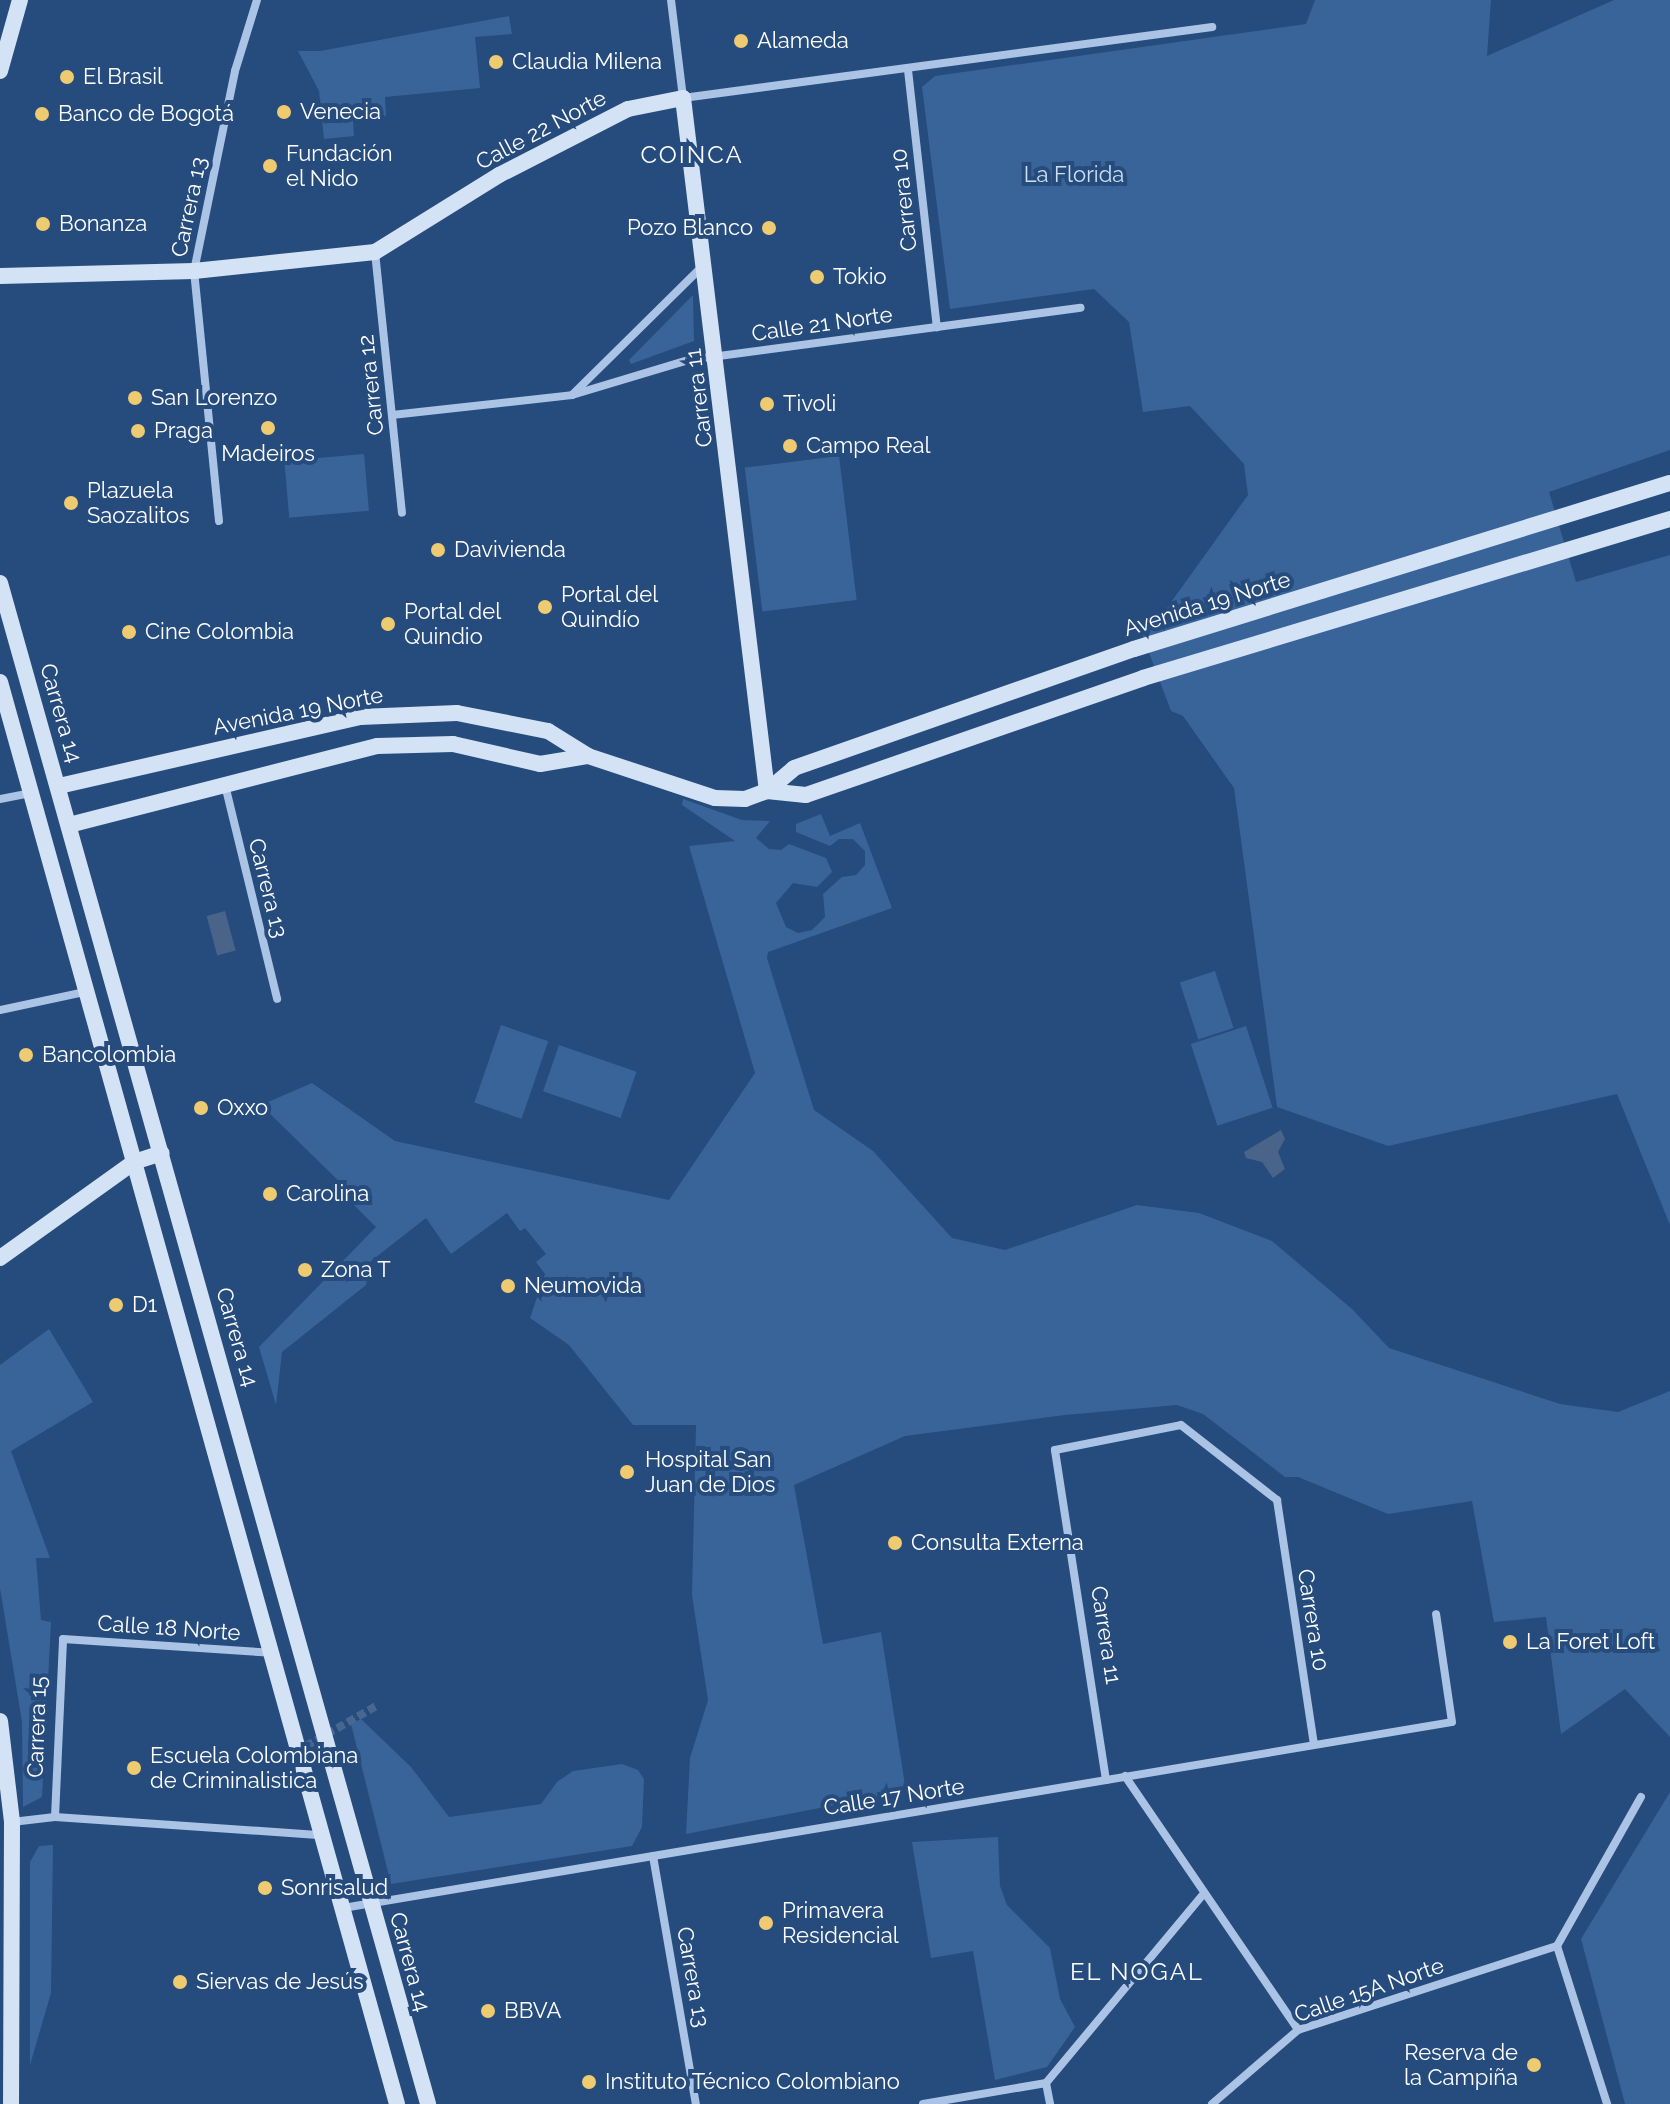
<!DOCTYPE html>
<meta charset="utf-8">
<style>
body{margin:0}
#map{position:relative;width:1670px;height:2104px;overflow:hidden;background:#264b7d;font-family:Raleway,sans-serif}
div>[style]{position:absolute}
.green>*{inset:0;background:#39649a;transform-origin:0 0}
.water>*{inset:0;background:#496488;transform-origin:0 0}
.street-tunnel>*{height:8px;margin-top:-4px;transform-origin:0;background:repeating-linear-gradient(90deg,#476690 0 8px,transparent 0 12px)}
.street>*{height:8px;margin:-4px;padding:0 4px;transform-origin:4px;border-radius:4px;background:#abc4e5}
.secondary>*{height:16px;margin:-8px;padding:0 8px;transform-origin:8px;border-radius:8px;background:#d4e2f5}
.dots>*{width:22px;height:22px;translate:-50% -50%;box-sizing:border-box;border:4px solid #264b7d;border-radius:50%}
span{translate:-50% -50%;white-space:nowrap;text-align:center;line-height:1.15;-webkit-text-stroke:8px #264b7d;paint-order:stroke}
.poi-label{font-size:22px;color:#fff}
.left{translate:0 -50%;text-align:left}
.right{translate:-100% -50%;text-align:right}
.street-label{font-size:22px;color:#fff}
.park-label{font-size:22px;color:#cddff4}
.neighbourhood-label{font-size:24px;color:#fff;letter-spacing:2px}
</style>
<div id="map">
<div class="green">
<div style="clip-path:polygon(1315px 0,1491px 0,1487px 56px,1614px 0,1670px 0,1670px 450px,1549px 492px,1576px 582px,1670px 555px,1670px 1225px,1617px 1094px,1388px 1146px,1277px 1107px,1234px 788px,1183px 716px,1171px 711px,1137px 621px,1164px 612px,1248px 495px,1244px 464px,1190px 406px,1143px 412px,1129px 322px,1094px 289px,950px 309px,922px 87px,935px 76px,1306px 24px)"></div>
<div style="clip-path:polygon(509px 16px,512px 34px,475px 37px,480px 88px,385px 97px,386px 116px,353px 119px,354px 136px,324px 139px,319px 91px,298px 51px,320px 51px)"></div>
<div style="clip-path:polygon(693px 295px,694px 341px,631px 364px,629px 360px)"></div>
<div style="left:364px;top:454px;width:57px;height:80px;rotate:85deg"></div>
<div style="left:839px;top:456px;width:145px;height:95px;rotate:83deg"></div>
<div style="clip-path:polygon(683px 799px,742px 820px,770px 821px,756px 838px,769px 849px,781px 850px,789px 844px,826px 858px,832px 872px,817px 887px,793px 883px,776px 903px,786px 927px,798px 933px,812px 930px,825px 917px,823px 894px,842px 877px,856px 875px,865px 865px,865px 851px,853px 839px,839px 839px,830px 846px,796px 832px,796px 824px,821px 814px,830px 836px,860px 823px,892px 908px,768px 952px,767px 958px,814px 1110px,873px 1151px,952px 1238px,1005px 1250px,1137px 1205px,1199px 1213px,1272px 1241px,1352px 1309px,1389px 1348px,1560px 1404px,1618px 1412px,1670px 1391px,1670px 1737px,1625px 1689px,1561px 1734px,1546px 1617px,1494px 1622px,1472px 1501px,1388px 1514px,1298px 1477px,1285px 1477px,1203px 1414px,1177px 1405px,1065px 1415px,905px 1436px,794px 1485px,823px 1644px,881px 1632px,906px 1791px,686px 1834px,690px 1758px,708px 1700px,692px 1595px,696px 1425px,633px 1425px,569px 1345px,530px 1318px,545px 1274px,536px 1262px,546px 1254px,525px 1228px,520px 1231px,507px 1213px,451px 1254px,426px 1218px,371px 1261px,366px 1285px,282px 1352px,276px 1405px,259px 1347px,376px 1227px,347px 1198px,349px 1191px,261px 1105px,312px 1083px,395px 1141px,669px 1200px,755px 1073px,689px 846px,735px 841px,682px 805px)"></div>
<div style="left:1215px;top:971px;width:60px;height:37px;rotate:72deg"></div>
<div style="left:501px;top:1025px;width:50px;height:82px;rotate:19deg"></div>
<div style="left:1246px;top:1026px;width:86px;height:58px;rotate:72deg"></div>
<div style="left:559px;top:1045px;width:82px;height:49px;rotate:19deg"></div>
<div style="clip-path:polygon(49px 1329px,93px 1402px,11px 1451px,50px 1558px,36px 1558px,41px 1620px,51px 1622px,42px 1797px,23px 1807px,22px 1722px,0 1588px,0 1365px)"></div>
<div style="clip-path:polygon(361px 1719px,411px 1767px,449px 1817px,541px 1804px,557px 1782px,573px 1771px,622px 1764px,638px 1770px,644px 1779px,642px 1827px,632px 1846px,391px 1884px,351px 1724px)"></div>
<div style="clip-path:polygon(1670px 1792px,1670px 2104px,1625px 2104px,1581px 1939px)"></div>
<div style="clip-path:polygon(998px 1837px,1000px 1886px,1007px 1905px,1050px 1948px,1060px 1999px,1075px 2027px,1047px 2067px,995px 2080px,973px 1951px,931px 1958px,912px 1842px)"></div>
<div style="clip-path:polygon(53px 1845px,51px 1993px,30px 2065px,30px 1862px,39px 1846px)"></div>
</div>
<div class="water">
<div style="left:225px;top:911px;width:41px;height:19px;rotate:75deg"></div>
<div style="clip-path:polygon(1281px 1130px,1285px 1139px,1278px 1152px,1285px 1169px,1273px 1178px,1262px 1162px,1246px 1158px,1244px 1152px)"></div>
</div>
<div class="street-tunnel">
<div style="left:285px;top:1758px;width:107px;rotate:-29.7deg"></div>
</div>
<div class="street">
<div style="left:671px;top:0;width:99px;rotate:83deg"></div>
<div style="left:683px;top:98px;width:534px;rotate:-7.64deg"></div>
<div style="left:908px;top:70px;width:259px;rotate:83.6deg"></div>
<div style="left:375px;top:252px;width:262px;rotate:84.1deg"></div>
<div style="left:572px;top:395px;width:182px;rotate:-44.6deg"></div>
<div style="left:392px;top:415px;width:181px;rotate:-6.3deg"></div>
<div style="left:572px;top:395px;width:122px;rotate:-16.7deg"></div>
<div style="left:689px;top:360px;width:395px;rotate:-7.6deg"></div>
<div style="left:219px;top:521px;width:251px;rotate:-95.7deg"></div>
<div style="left:194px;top:271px;width:204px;rotate:-78.4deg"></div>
<div style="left:235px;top:71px;width:74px;rotate:-72.8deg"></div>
<div style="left:225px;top:785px;width:220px;rotate:76.3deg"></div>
<div style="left:0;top:799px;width:31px;rotate:-11deg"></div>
<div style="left:0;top:1010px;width:87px;rotate:-12deg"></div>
<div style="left:1125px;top:1776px;width:307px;rotate:55.7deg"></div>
<div style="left:1106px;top:1780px;width:334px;rotate:-98.8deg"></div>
<div style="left:1055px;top:1450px;width:128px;rotate:-11.2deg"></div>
<div style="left:1181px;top:1425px;width:122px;rotate:38deg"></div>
<div style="left:1277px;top:1500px;width:247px;rotate:81.4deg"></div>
<div style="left:55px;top:1817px;width:178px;rotate:-87.4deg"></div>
<div style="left:63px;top:1639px;width:209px;rotate:3.8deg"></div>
<div style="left:12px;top:1822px;width:43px;rotate:-6.6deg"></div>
<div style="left:55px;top:1817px;width:267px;rotate:3.9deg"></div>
<div style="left:653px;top:1856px;width:252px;rotate:80.2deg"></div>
<div style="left:343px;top:1908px;width:1124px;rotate:-9.52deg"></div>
<div style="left:1452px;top:1722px;width:109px;rotate:-98.4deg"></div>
<div style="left:1557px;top:1946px;width:171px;rotate:-60.6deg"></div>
<div style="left:1557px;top:1946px;width:166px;rotate:72.4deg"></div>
<div style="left:1046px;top:2083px;width:21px;rotate:79deg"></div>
<div style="left:923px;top:2104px;width:125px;rotate:-9.7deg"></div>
<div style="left:1046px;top:2083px;width:244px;rotate:-50.2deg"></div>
<div style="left:1212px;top:2104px;width:113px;rotate:-40.7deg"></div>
<div style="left:1298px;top:2030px;width:272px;rotate:-18deg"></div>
</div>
<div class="secondary">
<div style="left:0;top:71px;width:74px;rotate:-74.3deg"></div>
<div style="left:0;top:276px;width:194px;rotate:-1.5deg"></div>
<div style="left:194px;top:271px;width:182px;rotate:-6deg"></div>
<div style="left:375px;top:252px;width:146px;rotate:-31.8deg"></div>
<div style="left:499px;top:175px;width:145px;rotate:-27.1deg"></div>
<div style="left:628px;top:109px;width:56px;rotate:-11.3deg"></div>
<div style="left:683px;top:98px;width:698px;rotate:83.09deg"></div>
<div style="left:0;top:583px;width:1580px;rotate:74.28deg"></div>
<div style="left:0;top:682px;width:1476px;rotate:74.4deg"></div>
<div style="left:59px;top:786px;width:309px;rotate:-12.9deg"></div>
<div style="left:360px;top:717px;width:97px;rotate:-2.4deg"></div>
<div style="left:457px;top:713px;width:93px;rotate:11.2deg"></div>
<div style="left:548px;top:731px;width:47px;rotate:32deg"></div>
<div style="left:588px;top:756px;width:134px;rotate:18.3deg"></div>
<div style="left:715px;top:798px;width:30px;rotate:2deg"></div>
<div style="left:745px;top:799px;width:23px;rotate:-20deg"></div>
<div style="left:767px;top:791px;width:35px;rotate:-40deg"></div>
<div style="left:794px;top:768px;width:360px;rotate:-19.3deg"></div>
<div style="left:1134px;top:649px;width:561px;rotate:-17.21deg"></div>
<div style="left:767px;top:791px;width:39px;rotate:6deg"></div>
<div style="left:806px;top:795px;width:357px;rotate:-19.1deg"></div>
<div style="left:1143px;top:678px;width:550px;rotate:-16.79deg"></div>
<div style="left:69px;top:825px;width:318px;rotate:-14.4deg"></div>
<div style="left:377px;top:746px;width:76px;rotate:-1.5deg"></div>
<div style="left:453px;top:744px;width:89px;rotate:12.9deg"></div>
<div style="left:540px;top:764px;width:49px;rotate:-9.5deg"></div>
<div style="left:0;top:1258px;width:165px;rotate:-35.6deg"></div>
<div style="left:134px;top:1162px;width:29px;rotate:-18deg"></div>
<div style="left:0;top:1721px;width:102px;rotate:83.2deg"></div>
<div style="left:12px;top:1822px;width:282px;rotate:90.2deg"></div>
</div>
<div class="dots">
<div style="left:741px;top:41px;background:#eeca70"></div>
<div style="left:496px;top:62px;background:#eeca70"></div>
<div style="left:67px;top:77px;background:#eeca70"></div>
<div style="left:284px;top:112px;background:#eeca70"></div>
<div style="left:42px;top:114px;background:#eeca70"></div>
<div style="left:270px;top:166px;background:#eeca70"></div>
<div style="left:43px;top:224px;background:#eeca70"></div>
<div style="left:769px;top:228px;background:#eeca70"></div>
<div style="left:817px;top:277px;background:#eeca70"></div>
<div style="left:135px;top:398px;background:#eeca70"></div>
<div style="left:767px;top:404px;background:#eeca70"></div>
<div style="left:268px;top:428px;background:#eeca70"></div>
<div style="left:138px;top:431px;background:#eeca70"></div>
<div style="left:790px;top:446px;background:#eeca70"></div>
<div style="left:71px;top:503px;background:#eeca70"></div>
<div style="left:438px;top:550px;background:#eeca70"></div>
<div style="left:545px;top:607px;background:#eeca70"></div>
<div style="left:388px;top:624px;background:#eeca70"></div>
<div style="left:129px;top:632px;background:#eeca70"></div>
<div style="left:26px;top:1055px;background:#eeca70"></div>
<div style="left:201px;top:1108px;background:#eeca70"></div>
<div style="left:270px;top:1194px;background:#eeca70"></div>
<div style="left:305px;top:1270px;background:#eeca70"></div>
<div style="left:508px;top:1286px;background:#eeca70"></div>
<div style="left:116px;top:1305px;background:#eeca70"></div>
<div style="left:627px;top:1472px;background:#eeca70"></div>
<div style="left:895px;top:1543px;background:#eeca70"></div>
<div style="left:1510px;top:1642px;background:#eeca70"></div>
<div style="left:134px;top:1768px;background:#eeca70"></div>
<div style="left:265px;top:1888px;background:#eeca70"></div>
<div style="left:766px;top:1923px;background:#eeca70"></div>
<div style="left:180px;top:1982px;background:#eeca70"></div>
<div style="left:488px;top:2011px;background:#eeca70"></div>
<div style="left:1534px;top:2065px;background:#eeca70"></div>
<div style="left:589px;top:2082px;background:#eeca70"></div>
</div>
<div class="poi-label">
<span class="left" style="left:757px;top:41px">Alameda</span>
<span class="left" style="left:512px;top:62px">Claudia Milena</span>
<span class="left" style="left:83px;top:77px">El Brasil</span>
<span class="left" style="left:300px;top:112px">Venecia</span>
<span class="left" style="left:58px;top:114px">Banco de Bogotá</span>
<span class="left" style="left:286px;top:166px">Fundación<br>el Nido</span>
<span class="left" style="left:59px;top:224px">Bonanza</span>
<span class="right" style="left:753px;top:228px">Pozo Blanco</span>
<span class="left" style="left:833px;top:277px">Tokio</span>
<span class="left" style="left:151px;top:398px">San Lorenzo</span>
<span class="left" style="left:783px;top:404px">Tivoli</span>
<span class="left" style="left:154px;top:431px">Praga</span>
<span class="left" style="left:806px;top:446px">Campo Real</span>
<span style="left:268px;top:454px">Madeiros</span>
<span class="left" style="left:87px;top:503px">Plazuela<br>Saozalitos</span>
<span class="left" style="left:454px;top:550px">Davivienda</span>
<span class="left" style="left:561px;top:607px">Portal del<br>Quindío</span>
<span class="left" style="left:404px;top:624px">Portal del<br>Quindio</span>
<span class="left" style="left:145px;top:632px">Cine Colombia</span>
<span class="left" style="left:42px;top:1055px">Bancolombia</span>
<span class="left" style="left:217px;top:1108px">Oxxo</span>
<span class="left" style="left:286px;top:1194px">Carolina</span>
<span class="left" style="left:321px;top:1270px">Zona T</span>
<span class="left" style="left:524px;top:1286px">Neumovida</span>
<span class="left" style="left:132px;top:1305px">D1</span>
<span class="left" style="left:645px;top:1472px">Hospital San<br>Juan de Dios</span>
<span class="left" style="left:911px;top:1543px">Consulta Externa</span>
<span class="left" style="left:1526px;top:1642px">La Foret Loft</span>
<span class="left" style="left:150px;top:1768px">Escuela Colombiana<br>de Criminalistica</span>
<span class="left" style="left:281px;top:1888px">Sonrisalud</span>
<span class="left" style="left:782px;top:1923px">Primavera<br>Residencial</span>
<span class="left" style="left:196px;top:1982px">Siervas de Jesús</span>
<span class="left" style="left:504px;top:2011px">BBVA</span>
<span class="right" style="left:1518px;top:2065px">Reserva de<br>la Campiña</span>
<span class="left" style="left:605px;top:2082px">Instituto Técnico Colombiano</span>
</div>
<div class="street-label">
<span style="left:541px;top:130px;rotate:-28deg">Calle 22 Norte</span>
<span style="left:904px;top:200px;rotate:-96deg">Carrera 10</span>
<span style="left:189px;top:207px;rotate:-78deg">Carrera 13</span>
<span style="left:822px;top:324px;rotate:-8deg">Calle 21 Norte</span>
<span style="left:371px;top:385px;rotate:-96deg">Carrera 12</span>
<span style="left:699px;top:398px;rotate:-97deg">Carrera 11</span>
<span style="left:1207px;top:604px;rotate:-17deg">Avenida 19 Norte</span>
<span style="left:298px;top:711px;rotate:-11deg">Avenida 19 Norte</span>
<span style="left:61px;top:713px;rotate:74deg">Carrera 14</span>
<span style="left:268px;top:888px;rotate:76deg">Carrera 13</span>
<span style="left:237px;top:1337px;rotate:74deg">Carrera 14</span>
<span style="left:1313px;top:1620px;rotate:81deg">Carrera 10</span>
<span style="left:169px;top:1628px;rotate:4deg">Calle 18 Norte</span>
<span style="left:1106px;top:1635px;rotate:81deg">Carrera 11</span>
<span style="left:37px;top:1727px;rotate:-88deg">Carrera 15</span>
<span style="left:894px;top:1797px;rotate:-9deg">Calle 17 Norte</span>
<span style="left:410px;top:1962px;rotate:75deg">Carrera 14</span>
<span style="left:693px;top:1977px;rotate:80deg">Carrera 13</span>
<span style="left:1369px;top:1990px;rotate:-19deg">Calle 15A Norte</span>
</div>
<div class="park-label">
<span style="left:1074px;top:175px">La Florida</span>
</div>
<div class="neighbourhood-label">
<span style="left:692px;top:155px">COINCA</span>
<span style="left:1137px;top:1972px">EL NOGAL</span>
</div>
</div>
